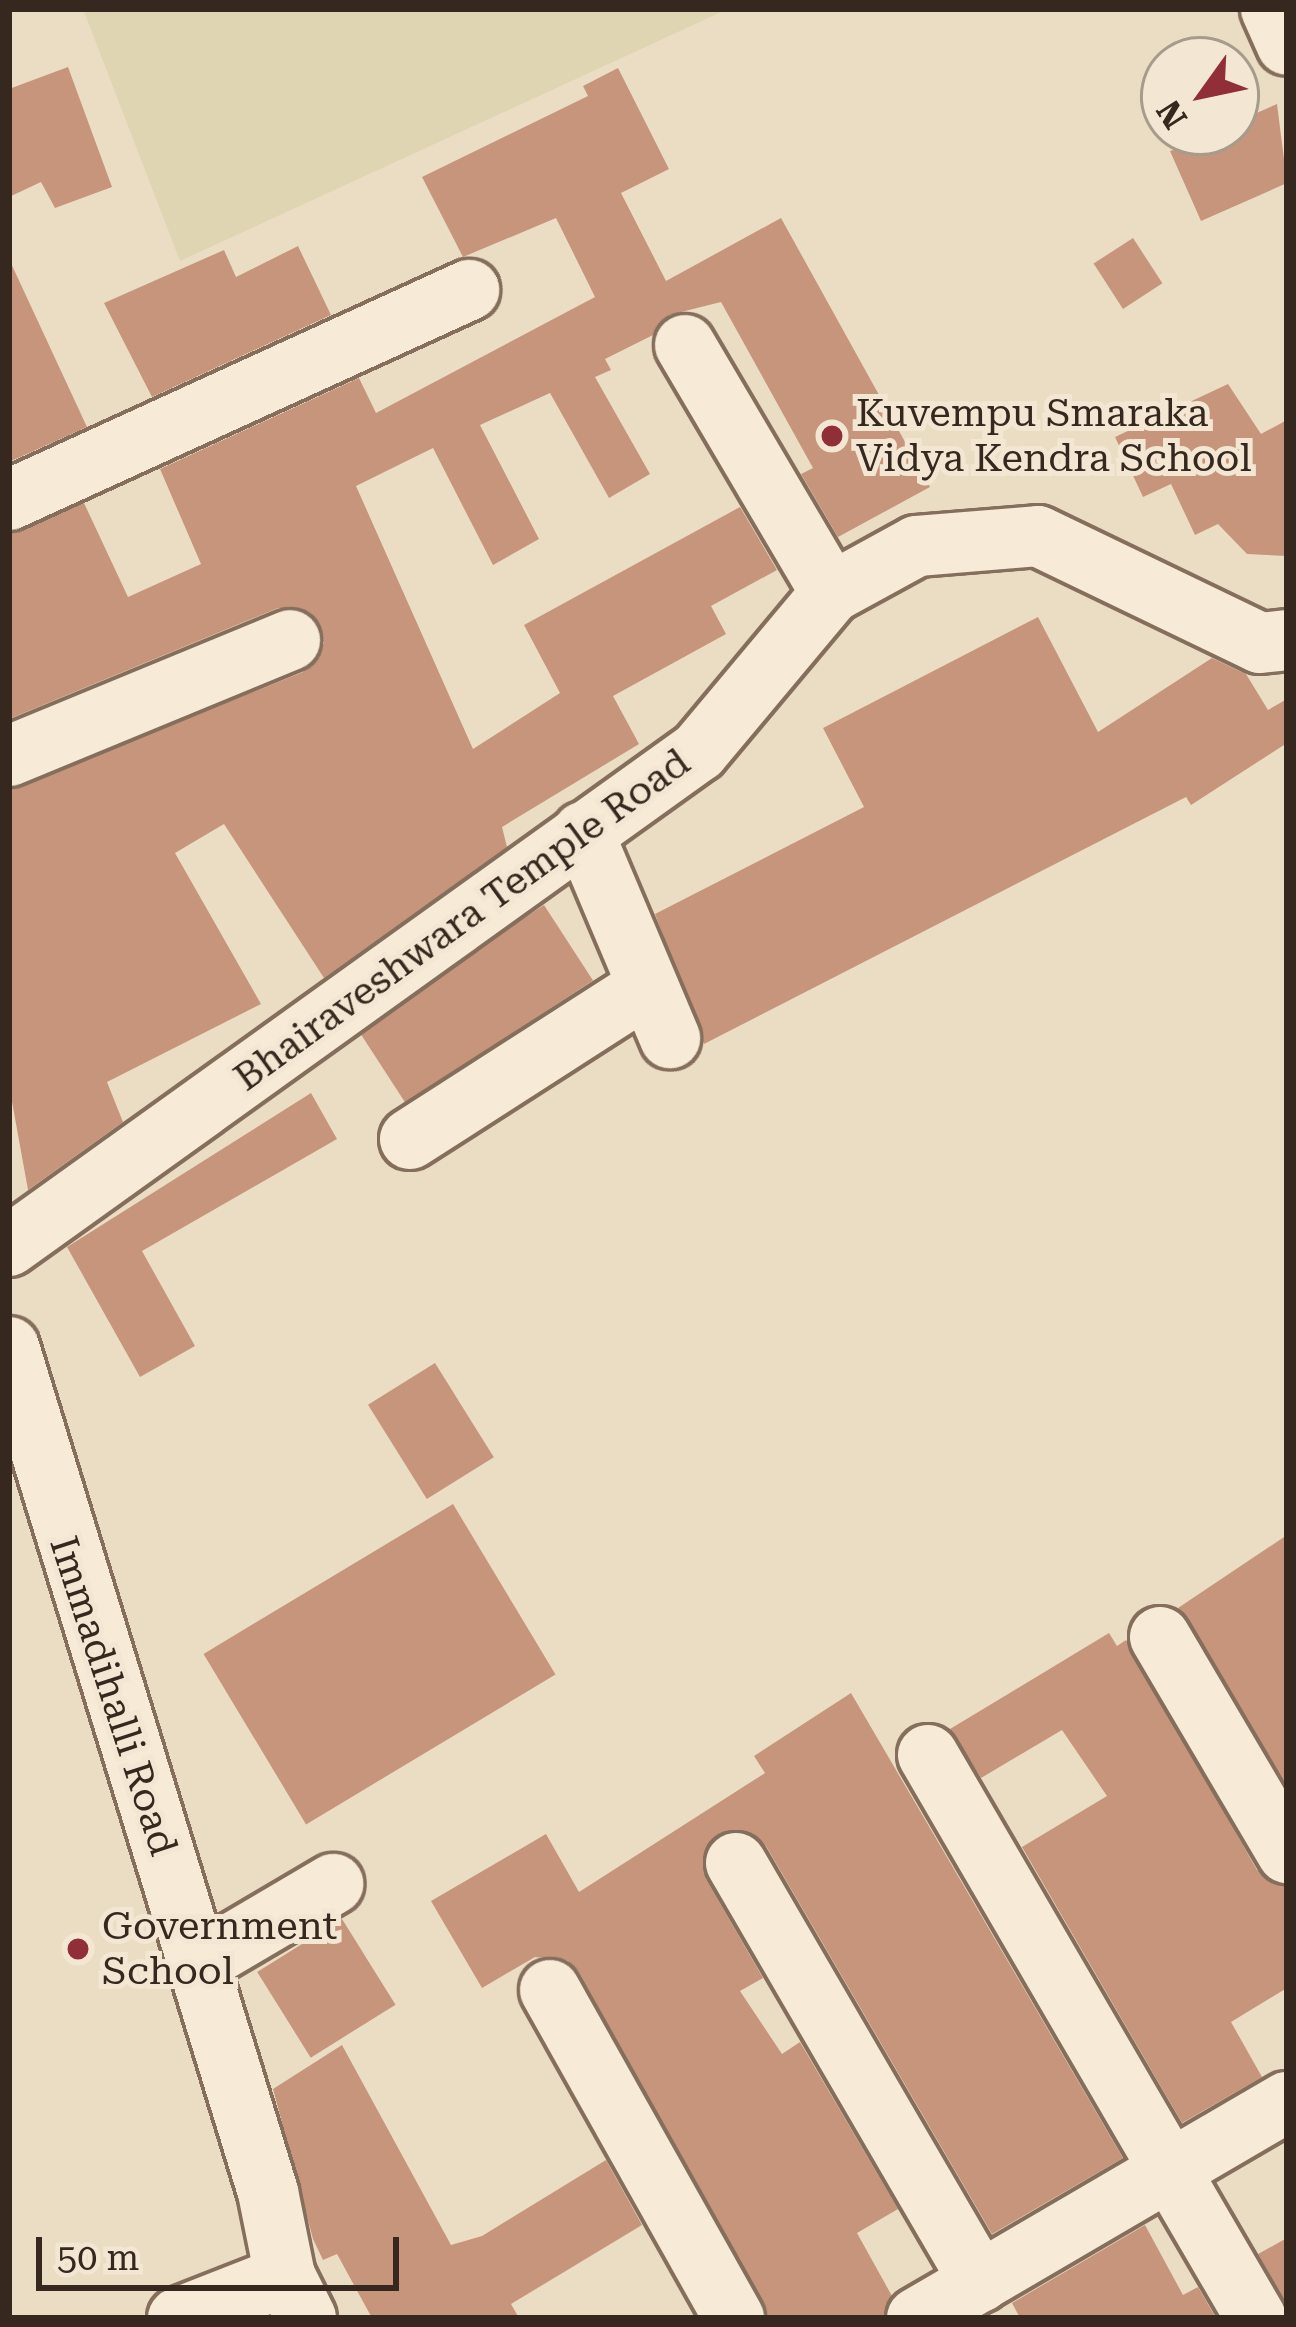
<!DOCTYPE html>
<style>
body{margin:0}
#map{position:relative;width:1296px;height:2327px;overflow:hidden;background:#ebddc4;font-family:"Roboto Serif",serif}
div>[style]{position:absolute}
.farmland>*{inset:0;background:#e0d5b2}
.building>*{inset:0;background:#c7957c;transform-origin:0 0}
.roads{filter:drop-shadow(3px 0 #856e5c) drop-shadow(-3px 0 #856e5c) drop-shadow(0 3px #856e5c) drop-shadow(0 -3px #856e5c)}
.minor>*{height:60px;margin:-30px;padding:0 30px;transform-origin:30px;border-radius:30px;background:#f7ebd7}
.dots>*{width:33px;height:33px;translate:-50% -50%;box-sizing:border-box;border:6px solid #f3e7d3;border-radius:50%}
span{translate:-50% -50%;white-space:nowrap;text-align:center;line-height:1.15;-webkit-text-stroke:10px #f3e7d3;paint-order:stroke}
.poi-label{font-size:39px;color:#36281f}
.left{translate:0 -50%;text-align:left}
.street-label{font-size:39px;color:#36281f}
.frame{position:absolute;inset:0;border:12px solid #36281f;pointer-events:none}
.north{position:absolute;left:1140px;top:36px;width:120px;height:120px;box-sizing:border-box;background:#f3e7d3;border:3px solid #a79b8b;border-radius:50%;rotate:237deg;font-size:33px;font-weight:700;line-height:48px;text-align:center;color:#36281f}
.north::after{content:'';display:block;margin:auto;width:42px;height:54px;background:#902f37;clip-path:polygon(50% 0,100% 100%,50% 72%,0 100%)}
.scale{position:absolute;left:36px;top:2237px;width:363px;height:54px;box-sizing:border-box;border:6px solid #36281f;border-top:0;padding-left:15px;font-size:36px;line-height:42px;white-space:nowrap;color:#36281f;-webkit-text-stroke:9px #f3e7d3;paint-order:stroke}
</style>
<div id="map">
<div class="farmland">
<div style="clip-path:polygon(83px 9px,728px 9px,180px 261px)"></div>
</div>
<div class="building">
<div style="clip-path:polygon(68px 67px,112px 187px,55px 208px,41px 182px,9px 197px,9px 89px)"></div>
<div style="clip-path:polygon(618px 68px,669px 169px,621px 193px,666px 281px,781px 218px,930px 487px,838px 537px,801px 474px,813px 468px,721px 302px,669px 315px,653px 335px,605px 359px,611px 370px,595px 377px,650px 474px,609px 498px,550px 393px,480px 425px,539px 539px,493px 565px,433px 448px,356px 486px,473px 749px,560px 693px,524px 625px,740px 507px,777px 570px,711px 606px,726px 634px,613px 696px,639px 744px,502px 827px,507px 847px,324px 978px,224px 824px,175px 853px,261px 1004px,107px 1082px,123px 1122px,28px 1190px,9px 1085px,9px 790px,303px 672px,324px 643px,310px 612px,278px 608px,9px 719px,9px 534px,84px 503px,128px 597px,201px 564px,160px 469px,359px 378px,376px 413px,595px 297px,556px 218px,463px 257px,422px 177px,588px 96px,583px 86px)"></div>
<div style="clip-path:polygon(1277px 104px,1287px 183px,1201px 221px,1170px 151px,1236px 132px,1236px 122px)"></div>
<div style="left:1133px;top:238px;width:54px;height:47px;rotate:57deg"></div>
<div style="clip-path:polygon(298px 246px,331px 315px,152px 397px,104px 303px,224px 250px,236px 277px)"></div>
<div style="clip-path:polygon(9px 259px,87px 427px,9px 462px)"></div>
<div style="clip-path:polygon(1228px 384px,1261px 434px,1287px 420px,1287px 556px,1247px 554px,1218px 524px,1195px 535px,1171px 484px,1143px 497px,1115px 437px)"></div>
<div style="clip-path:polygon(1038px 617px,1098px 732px,1212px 658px,1246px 674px,1268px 710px,1287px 699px,1287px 743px,1191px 805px,1186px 797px,704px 1044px,655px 914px,864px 807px,823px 728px)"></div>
<div style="left:544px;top:905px;width:90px;height:224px;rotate:57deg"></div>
<div style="clip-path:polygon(311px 1093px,337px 1139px,142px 1251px,195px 1346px,140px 1377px,67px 1247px)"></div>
<div style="left:435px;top:1363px;width:111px;height:79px;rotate:58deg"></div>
<div style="left:453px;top:1504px;width:199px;height:291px;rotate:59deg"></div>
<div style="clip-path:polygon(1287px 1535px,1287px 1785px,1178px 1608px)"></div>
<div style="clip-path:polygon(1109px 1633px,1117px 1646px,1126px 1640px,1257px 1870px,1287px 1887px,1287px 1988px,1231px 2022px,1262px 2077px,1182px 2123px,1022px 1847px,1107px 1796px,1062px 1730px,981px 1778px,950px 1729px)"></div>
<div style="clip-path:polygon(851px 1693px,1123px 2158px,992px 2234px,766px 1846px,752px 1833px,720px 1833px,706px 1847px,706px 1879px,763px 1978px,740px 1991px,782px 2054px,800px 2042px,898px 2209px,857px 2233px,892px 2296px,883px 2318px,768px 2318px,579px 1972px,567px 1960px,535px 1957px,482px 1988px,431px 1901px,546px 1834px,579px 1892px,765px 1773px,754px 1756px)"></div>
<div style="left:342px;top:1919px;width:101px;height:100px;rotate:58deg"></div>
<div style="clip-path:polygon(342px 2045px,451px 2245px,482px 2236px,606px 2160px,642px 2225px,511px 2304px,519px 2318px,372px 2318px,337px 2254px,323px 2260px,313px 2239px,273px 2089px)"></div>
<div style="clip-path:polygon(1145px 2225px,1183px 2295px,1198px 2287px,1216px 2318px,1020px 2318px,1012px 2303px)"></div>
<div style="clip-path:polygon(1287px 2238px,1287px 2304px,1258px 2254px)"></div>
</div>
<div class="roads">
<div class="minor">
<div style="left:1271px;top:9px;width:39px;rotate:66deg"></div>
<div style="left:685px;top:345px;width:288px;rotate:59.5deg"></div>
<div style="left:9px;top:500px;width:506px;rotate:-24.54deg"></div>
<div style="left:9px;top:756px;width:304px;rotate:-22.4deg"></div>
<div style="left:583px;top:832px;width:224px;rotate:67.1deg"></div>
<div style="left:410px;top:1139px;width:278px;rotate:-32.7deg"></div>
<div style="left:9px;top:1246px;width:849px;rotate:-35.66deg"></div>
<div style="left:699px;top:751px;width:206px;rotate:-50.1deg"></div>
<div style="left:831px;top:593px;width:98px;rotate:-28.7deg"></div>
<div style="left:917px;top:546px;width:121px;rotate:-4.7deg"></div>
<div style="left:1038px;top:536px;width:246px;rotate:25.7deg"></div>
<div style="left:1260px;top:643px;width:27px;rotate:-6deg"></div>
<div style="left:9px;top:1347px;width:884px;rotate:72.96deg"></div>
<div style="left:268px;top:2192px;width:86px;rotate:78.6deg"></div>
<div style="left:285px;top:2276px;width:47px;rotate:63.4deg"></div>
<div style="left:1160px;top:1637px;width:251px;rotate:59.5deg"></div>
<div style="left:928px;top:1755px;width:652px;rotate:59.78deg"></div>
<div style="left:736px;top:1863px;width:485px;rotate:59.8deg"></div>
<div style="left:199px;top:1963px;width:156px;rotate:-30.5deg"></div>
<div style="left:550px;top:1990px;width:376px;rotate:60.7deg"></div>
<div style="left:178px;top:2318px;width:115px;rotate:-21.4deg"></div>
<div style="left:917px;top:2318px;width:428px;rotate:-30.3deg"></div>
</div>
</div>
<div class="dots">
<div style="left:832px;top:436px;background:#902f37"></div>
<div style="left:78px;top:1949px;background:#902f37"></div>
</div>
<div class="poi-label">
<span class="left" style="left:856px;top:436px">Kuvempu Smaraka<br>Vidya Kendra School</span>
<span class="left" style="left:102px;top:1949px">Government<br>School</span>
</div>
<div class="street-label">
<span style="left:462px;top:920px;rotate:-36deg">Bhairaveshwara Temple Road</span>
<span style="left:113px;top:1696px;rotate:72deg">Immadihalli Road</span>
</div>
<div class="frame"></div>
<div class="north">N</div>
<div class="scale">50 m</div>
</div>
